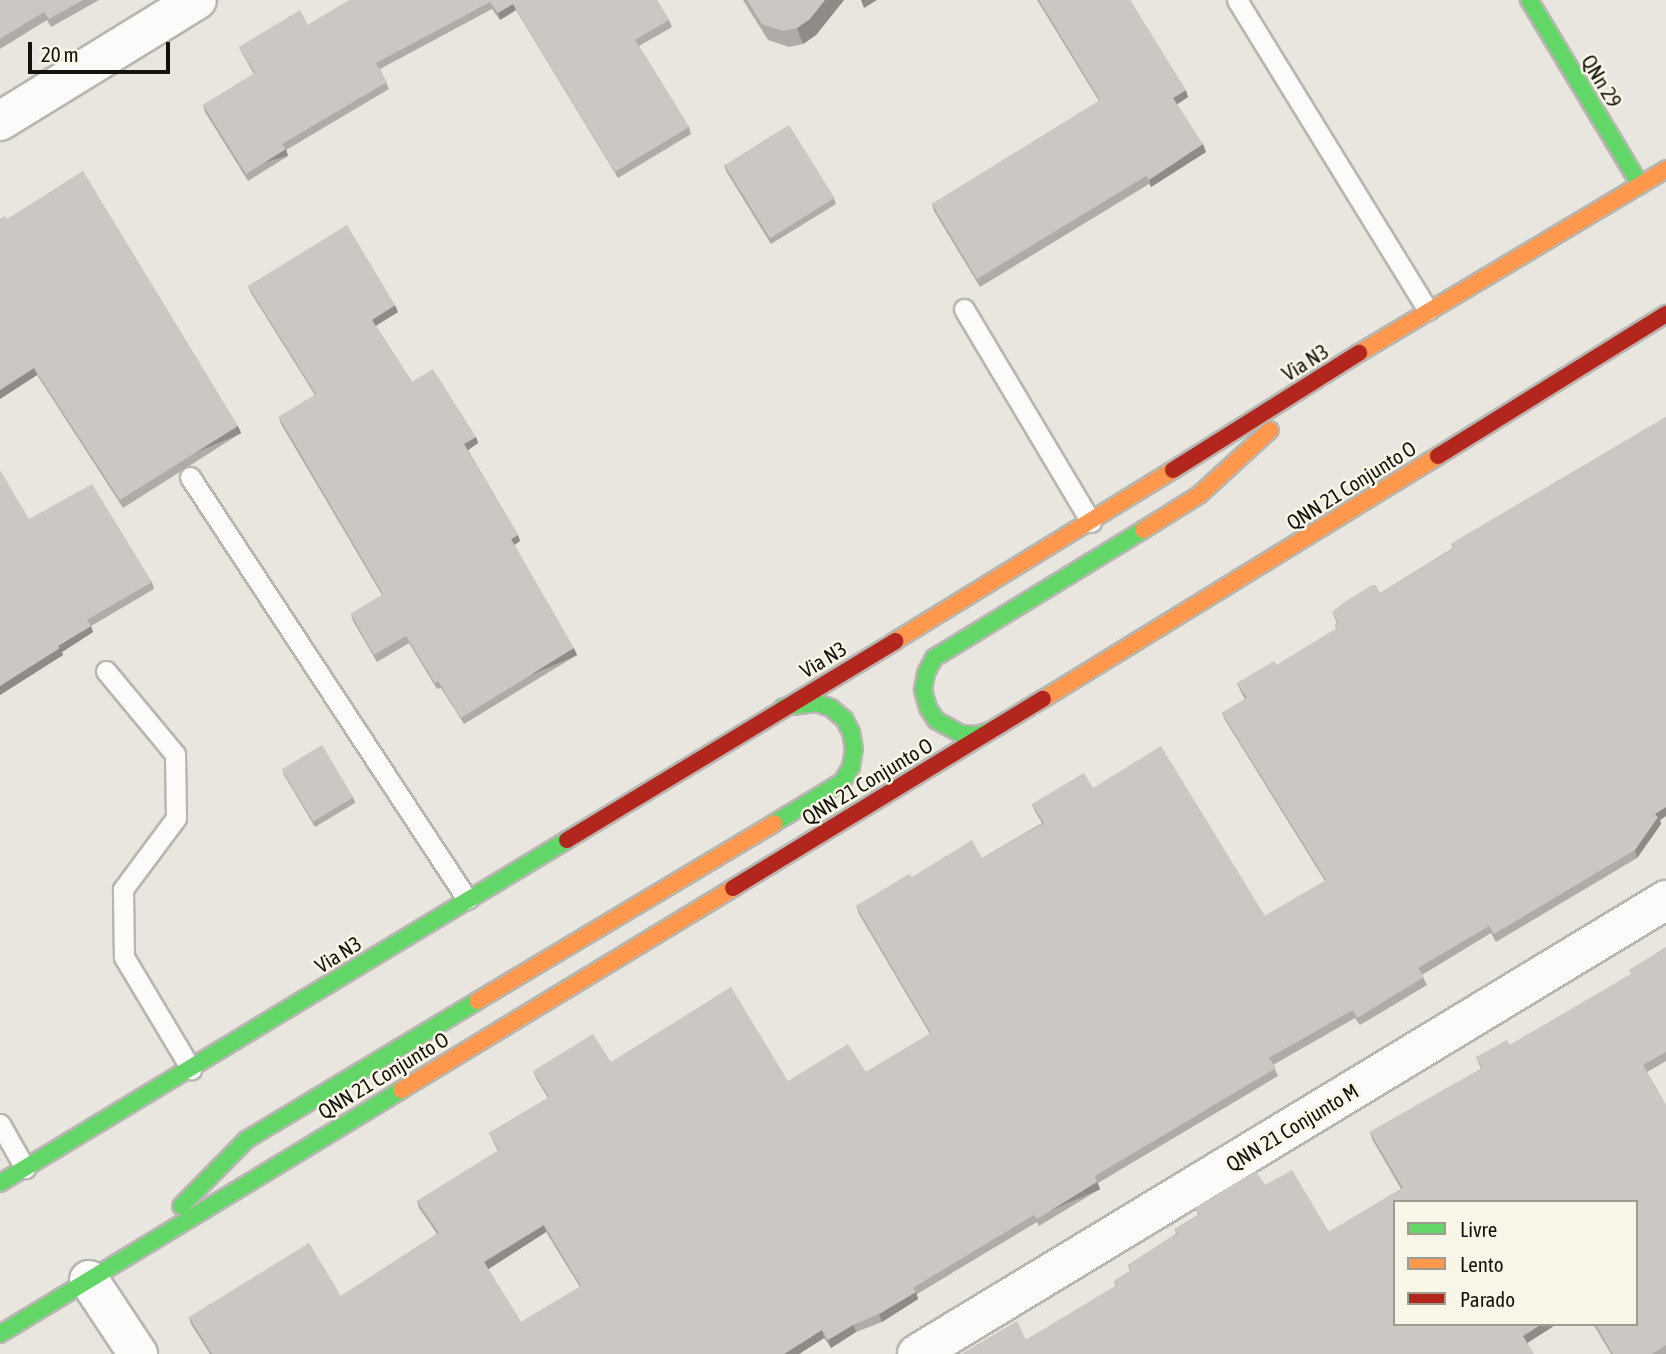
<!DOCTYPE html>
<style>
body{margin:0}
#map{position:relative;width:1666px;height:1354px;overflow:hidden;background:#e8e6de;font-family:"Asap Condensed",sans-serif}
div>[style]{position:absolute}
.roads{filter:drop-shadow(2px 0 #b7b6b0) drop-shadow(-2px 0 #b7b6b0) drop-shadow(0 2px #b7b6b0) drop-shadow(0 -2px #b7b6b0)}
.lane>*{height:19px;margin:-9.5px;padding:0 9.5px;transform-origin:9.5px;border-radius:9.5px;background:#fcfbfa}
.street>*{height:38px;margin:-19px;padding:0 19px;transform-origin:19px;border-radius:19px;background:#fcfbfa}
.fast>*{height:16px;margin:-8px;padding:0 8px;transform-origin:8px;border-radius:8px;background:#63d668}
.slow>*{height:16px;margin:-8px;padding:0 8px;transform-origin:8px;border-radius:8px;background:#ff974d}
.jam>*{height:16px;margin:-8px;padding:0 8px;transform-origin:8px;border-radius:8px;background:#b3261e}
.wall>*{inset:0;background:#afaba7}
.shaded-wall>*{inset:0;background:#8e8b88;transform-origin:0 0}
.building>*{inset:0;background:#cbc7c2;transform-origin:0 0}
span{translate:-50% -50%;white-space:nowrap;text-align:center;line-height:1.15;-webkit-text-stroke:5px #faf6e7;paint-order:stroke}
.street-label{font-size:21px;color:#13120d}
.legend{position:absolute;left:1393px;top:1200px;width:245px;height:126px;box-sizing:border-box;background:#faf6e7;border:2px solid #9e9b90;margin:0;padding:9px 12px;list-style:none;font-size:21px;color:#13120d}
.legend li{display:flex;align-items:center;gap:14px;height:35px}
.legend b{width:35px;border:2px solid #9e9b90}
.scale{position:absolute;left:28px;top:42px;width:142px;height:32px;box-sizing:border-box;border:4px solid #13120d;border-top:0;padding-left:9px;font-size:21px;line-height:24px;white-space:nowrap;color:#13120d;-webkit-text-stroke:5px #faf6e7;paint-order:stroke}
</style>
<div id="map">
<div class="roads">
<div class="lane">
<div style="left:1237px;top:0;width:364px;rotate:58.4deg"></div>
<div style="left:964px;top:309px;width:248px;rotate:59.2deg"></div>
<div style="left:190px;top:477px;width:505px;rotate:56.72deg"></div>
<div style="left:106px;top:671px;width:108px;rotate:50.3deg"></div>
<div style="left:175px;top:754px;width:64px;rotate:89.1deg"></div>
<div style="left:176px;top:818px;width:89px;rotate:126.7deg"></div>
<div style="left:123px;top:889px;width:68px;rotate:89.2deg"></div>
<div style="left:124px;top:957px;width:131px;rotate:59.1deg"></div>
<div style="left:0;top:1124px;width:51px;rotate:60.4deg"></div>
</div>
<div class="street">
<div style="left:0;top:121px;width:231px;rotate:-31.6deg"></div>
<div style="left:89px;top:1280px;width:89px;rotate:56.5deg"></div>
<div style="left:917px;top:1354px;width:876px;rotate:-31.22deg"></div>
</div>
<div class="fast">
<div style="left:1529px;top:0;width:216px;rotate:59deg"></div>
<div style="left:990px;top:731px;width:15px;rotate:164deg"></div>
<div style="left:976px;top:735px;width:15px;rotate:-176deg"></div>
<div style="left:961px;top:734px;width:29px;rotate:-151deg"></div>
<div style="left:936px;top:720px;width:14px;rotate:-124deg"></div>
<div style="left:928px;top:708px;width:19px;rotate:-106deg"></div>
<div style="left:923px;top:690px;width:17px;rotate:-80deg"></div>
<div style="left:926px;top:673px;width:17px;rotate:-62deg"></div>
<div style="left:934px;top:658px;width:245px;rotate:-31.5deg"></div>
<div style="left:774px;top:823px;width:79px;rotate:-31.1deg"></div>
<div style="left:842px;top:782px;width:17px;rotate:-59deg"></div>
<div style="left:851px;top:767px;width:18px;rotate:-81deg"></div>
<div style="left:854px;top:749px;width:17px;rotate:-100deg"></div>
<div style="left:851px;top:732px;width:15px;rotate:-118deg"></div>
<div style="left:844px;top:719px;width:17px;rotate:-140deg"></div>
<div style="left:831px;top:708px;width:15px;rotate:-160deg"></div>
<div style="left:817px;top:703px;width:34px;rotate:173deg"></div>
<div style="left:0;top:1183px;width:663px;rotate:-31.17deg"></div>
<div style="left:181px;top:1206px;width:93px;rotate:-45.4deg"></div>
<div style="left:246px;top:1140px;width:270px;rotate:-31deg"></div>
<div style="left:0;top:1334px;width:469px;rotate:-31.3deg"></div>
</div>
<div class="slow">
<div style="left:1359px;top:353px;width:358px;rotate:-30.9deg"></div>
<div style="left:1143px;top:530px;width:66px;rotate:-32deg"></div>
<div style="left:1199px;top:495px;width:96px;rotate:-42.5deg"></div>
<div style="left:895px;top:641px;width:326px;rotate:-31.6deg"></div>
<div style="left:1043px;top:699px;width:464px;rotate:-31.6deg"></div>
<div style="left:477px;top:1001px;width:346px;rotate:-30.9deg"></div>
<div style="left:401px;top:1090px;width:389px;rotate:-31.3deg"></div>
</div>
<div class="jam">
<div style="left:1438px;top:456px;width:269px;rotate:-31.9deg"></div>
<div style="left:1173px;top:470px;width:220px;rotate:-32.2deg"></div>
<div style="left:567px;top:840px;width:384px;rotate:-31.2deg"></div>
<div style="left:733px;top:888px;width:363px;rotate:-31.4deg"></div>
</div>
</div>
<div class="wall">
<div style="clip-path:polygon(0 0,99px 0,51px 27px,47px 20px,0 49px)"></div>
<div style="clip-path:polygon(350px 0,657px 0,669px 20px,672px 27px,639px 46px,689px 127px,691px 134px,618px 178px,516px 10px,500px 20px,492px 9px,380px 69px,389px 89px,286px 150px,288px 156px,248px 181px,205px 112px,203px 105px,254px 74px,242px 53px,239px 47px,308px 25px)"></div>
<div style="clip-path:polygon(743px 0,844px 0,816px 35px,803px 44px,789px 47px,768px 40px)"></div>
<div style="clip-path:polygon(1037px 0,1130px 0,1188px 97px,1177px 104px,1206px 152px,1151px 187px,1149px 184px,980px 287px,934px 211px,932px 204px,1099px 101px)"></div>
<div style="clip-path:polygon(724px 164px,834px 198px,836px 204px,771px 244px,726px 171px)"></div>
<div style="clip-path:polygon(0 219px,7px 219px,238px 426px,241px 433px,123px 508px,37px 375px,0 399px)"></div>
<div style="clip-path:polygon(248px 286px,398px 312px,376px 326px,412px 382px,476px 437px,478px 443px,468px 450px,518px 535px,520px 541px,514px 545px,577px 655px,464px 724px,441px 688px,437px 689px,409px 643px,377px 662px,353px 621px,351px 614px,382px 595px,281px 424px,279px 417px,315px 395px,251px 293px)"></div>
<div style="clip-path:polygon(evenodd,1666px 417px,1666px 816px,1660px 820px,1661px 824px,1637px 858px,1496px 942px,1491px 933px,1422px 975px,1427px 985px,1360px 1025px,1355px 1018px,1273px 1065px,1278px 1076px,1098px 1183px,1100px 1189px,1039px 1226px,1037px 1222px,917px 1294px,918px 1299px,882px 1322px,856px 1332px,831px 1348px,824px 1338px,799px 1354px,210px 1354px,191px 1324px,189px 1317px,341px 1296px,437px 1234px,419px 1208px,417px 1201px,498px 1151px,489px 1133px,548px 1098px,536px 1078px,533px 1071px,611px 1062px,788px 1081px,866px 1072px,930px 1034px,859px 914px,856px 906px,912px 877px,982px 858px,1042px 823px,1035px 811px,1032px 804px,1093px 788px,1265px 916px,1325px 881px,1225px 720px,1222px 713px,1245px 699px,1240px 690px,1237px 683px,1277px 665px,1336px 629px,1335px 624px,1337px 623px,1332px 612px,1380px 593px,1453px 548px,1451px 544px,1666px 417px,546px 1232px,580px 1287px,521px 1322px,488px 1269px,546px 1232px)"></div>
<div style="clip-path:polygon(29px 519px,152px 582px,154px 589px,91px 626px,93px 632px,62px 652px,63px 655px,0 695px)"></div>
<div style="clip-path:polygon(282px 769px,353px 797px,355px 803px,315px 827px,284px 775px)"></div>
<div style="clip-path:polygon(1666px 947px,1666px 1061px,1647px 1072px,1666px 1105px,1666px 1354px,1611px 1354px,1593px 1324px,1636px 1324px,1636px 1202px,1527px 1343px,1026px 1340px,1116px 1286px,1114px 1281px,1130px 1271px,1128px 1265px,1176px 1234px,1175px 1229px,1198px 1215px,1195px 1208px,1265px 1185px,1329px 1232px,1401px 1189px,1372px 1139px,1370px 1132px,1481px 1069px,1476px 1057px,1510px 1045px,1630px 975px)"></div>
</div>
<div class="shaded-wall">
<div style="clip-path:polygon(825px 0,844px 0,816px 35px,803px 44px,797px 28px)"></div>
<div style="clip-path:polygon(861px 0,877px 0,864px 8px)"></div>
<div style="clip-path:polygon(513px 4px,516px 10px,500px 20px,498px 13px)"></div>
<div style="clip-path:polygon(1186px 90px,1188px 97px,1176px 105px,1173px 98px)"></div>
<div style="clip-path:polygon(1203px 144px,1206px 152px,1151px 187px,1149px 180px)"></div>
<div style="left:286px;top:149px;width:7px;height:47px;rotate:74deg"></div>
<div style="clip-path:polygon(395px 305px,398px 312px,375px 326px,372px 320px)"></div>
<div style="clip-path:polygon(34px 368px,37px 375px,0 399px,0 390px)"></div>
<div style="left:238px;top:426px;width:8px;height:139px;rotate:67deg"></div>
<div style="clip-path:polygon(476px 437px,478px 443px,467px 451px,464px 444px)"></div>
<div style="clip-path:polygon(518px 535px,520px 541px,513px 546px,511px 539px)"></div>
<div style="clip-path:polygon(91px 626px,93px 632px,62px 652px,63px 655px,0 695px,0 686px,58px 646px)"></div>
<div style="left:574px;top:648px;width:8px;height:133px;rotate:67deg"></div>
<div style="clip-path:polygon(1666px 807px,1666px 816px,1660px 820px,1661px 824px,1637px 858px,1635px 850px,1655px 814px)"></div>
<div style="left:1097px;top:1182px;width:8px;height:70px;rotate:67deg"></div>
<div style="clip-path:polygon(544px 1225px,546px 1232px,487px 1270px,484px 1262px)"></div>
<div style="clip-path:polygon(916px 1292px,918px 1299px,882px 1322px,879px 1314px)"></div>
<div style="clip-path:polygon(1542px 1324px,1557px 1324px,1526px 1344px,1523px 1336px)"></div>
<div style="clip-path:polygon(853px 1325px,856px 1332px,831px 1348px,828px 1340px)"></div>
<div style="clip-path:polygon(822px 1330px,824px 1338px,799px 1354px,784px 1354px)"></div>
</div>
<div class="building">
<div style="clip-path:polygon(0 0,83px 0,49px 19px,44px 12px,0 39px)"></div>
<div style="clip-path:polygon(350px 0,657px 0,669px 20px,635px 40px,689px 127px,615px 172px,513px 4px,498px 13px,490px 2px,376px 63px,387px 82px,282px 144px,286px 149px,246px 174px,203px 105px,255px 73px,239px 47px,300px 10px,308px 25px)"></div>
<div style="clip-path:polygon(747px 0,825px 0,810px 19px,797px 28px,783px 31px,762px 24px)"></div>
<div style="clip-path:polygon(1039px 0,1130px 0,1186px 90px,1173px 98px,1203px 144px,1149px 180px,1146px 176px,977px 279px,932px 204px,1100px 100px)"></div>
<div style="left:789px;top:125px;width:86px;height:76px;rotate:58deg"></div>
<div style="clip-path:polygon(83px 171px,238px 426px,120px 500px,34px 368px,0 390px,0 219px,5px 216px,7px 219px)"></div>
<div style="clip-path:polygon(347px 225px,395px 305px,372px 320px,412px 382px,433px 369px,476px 437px,464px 444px,518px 535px,511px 539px,574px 648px,461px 718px,438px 681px,435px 683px,406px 636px,374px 655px,351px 614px,383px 594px,279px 417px,316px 394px,248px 286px)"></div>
<div style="clip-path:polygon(evenodd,1666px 417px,1666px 807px,1655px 814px,1658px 817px,1635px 850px,1494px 934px,1489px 926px,1418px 968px,1424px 977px,1357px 1018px,1353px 1010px,1269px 1058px,1276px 1068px,1095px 1176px,1097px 1182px,1037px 1219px,1034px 1215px,913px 1288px,916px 1292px,879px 1314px,853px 1325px,828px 1340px,822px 1330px,784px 1354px,212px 1354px,189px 1317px,309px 1243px,341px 1296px,439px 1233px,417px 1201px,499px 1150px,489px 1133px,549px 1097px,533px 1071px,593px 1034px,611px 1062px,731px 987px,788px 1081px,848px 1044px,866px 1072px,931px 1033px,856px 906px,909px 874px,912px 877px,972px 840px,982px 858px,1044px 823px,1032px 804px,1084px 773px,1093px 788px,1161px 746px,1265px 916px,1326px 880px,1222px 713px,1247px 698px,1237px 683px,1274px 661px,1277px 665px,1337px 628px,1335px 624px,1338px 622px,1332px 612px,1343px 603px,1372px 585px,1376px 585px,1380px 593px,1454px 548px,1451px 544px,1666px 417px,544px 1225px,581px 1286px,521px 1322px,484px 1262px,544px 1225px)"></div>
<div style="clip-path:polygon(0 470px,29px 519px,92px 484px,152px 582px,87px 620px,91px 626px,58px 646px,60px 648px,0 686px)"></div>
<div style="left:322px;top:745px;width:61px;height:47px;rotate:59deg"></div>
<div style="clip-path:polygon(1666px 947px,1666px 1052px,1643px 1065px,1666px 1105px,1666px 1345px,1652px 1354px,1613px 1354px,1595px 1324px,1636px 1324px,1636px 1202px,1395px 1202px,1395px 1324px,1542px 1324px,1523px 1336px,1534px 1354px,961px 1354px,1017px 1321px,1026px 1340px,1117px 1285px,1114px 1281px,1131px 1270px,1128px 1265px,1177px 1234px,1175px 1229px,1199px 1215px,1195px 1208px,1256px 1171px,1265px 1185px,1292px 1170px,1329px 1232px,1403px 1188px,1370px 1132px,1482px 1068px,1476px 1057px,1507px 1040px,1510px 1045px,1631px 974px,1629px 970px)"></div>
</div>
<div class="street-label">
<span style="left:1602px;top:81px;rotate:59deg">QNn 29</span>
<span style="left:1305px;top:362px;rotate:-32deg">Via N3</span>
<span style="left:1351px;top:485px;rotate:-32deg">QNN 21 Conjunto O</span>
<span style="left:823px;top:659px;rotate:-31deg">Via N3</span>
<span style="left:867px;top:781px;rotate:-31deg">QNN 21 Conjunto O</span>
<span style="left:338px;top:954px;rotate:-32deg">Via N3</span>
<span style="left:383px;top:1075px;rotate:-31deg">QNN 21 Conjunto O</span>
<span style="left:1292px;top:1127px;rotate:-31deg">QNN 21 Conjunto M</span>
</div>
<ul class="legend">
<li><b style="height:9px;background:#63d668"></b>Livre</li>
<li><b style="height:9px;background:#ff974d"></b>Lento</li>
<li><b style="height:9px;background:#b3261e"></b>Parado</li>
</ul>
<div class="scale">20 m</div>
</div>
